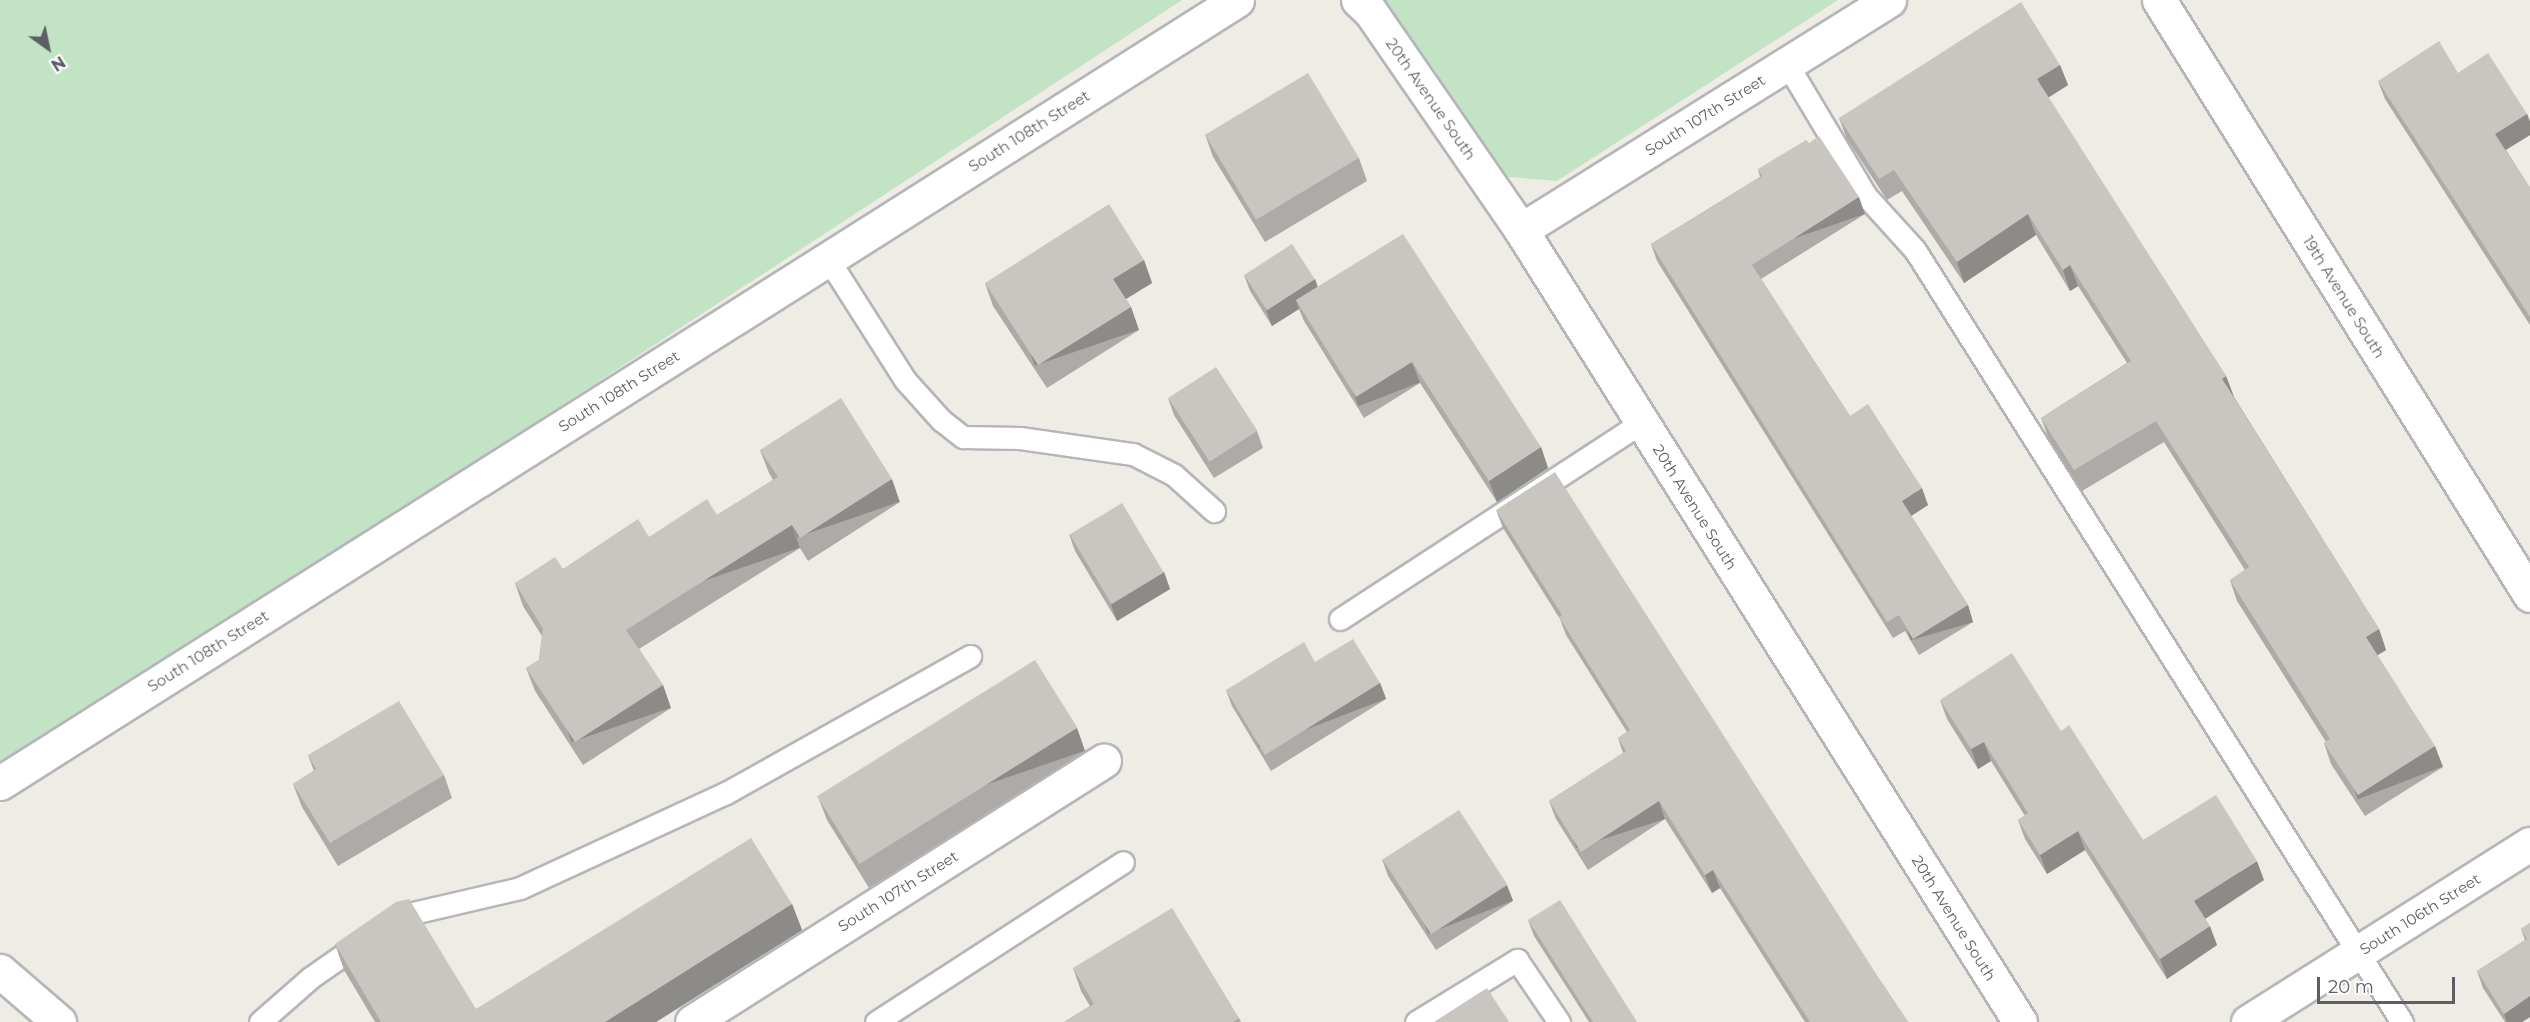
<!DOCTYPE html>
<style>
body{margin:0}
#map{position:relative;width:2530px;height:1022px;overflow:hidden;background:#eeece4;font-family:Montserrat,sans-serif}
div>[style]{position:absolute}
.green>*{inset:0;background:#c2e4c4}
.roads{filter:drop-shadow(2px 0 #b5b6ba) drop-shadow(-2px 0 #b5b6ba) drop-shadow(0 2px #b5b6ba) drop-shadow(0 -2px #b5b6ba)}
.service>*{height:21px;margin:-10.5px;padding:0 10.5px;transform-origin:10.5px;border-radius:10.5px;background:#fff}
.minor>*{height:33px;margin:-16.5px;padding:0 16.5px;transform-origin:16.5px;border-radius:16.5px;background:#fff}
.secondary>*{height:33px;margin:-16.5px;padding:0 16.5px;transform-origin:16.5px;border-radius:16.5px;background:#fff}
.wall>*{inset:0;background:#adaaa7}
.shaded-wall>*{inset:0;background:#8d8b88;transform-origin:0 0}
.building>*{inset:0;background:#c9c6c2;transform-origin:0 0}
span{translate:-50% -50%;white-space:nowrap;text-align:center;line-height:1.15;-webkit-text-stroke:5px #fff;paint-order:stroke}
.street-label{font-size:15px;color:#5c5f64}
.north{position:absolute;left:18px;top:18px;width:60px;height:60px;-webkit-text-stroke:4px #fff;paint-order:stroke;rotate:147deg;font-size:16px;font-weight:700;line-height:24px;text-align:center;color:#5c5f64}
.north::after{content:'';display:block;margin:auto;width:21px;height:27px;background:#5c5f64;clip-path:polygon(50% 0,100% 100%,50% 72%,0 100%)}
.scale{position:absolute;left:2317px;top:977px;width:138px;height:27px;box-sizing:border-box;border:3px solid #5c5f64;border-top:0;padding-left:8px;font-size:18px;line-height:21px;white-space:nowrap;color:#5c5f64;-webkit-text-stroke:4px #fff;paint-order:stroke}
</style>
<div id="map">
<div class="green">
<div style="clip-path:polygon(0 0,1182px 0,0 773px)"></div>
<div style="clip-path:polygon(1383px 0,1838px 0,1557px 181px,1499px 176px)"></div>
</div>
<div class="roads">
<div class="service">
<div style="left:1787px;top:64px;width:154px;rotate:59.1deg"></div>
<div style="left:1866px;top:196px;width:73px;rotate:47.8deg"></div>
<div style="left:1915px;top:250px;width:913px;rotate:57.76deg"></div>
<div style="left:828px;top:259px;width:143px;rotate:57.5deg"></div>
<div style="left:905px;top:380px;width:54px;rotate:48deg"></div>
<div style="left:941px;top:420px;width:28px;rotate:38deg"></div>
<div style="left:963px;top:437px;width:57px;rotate:1deg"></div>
<div style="left:1020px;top:438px;width:114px;rotate:8.1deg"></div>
<div style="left:1133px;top:454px;width:46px;rotate:27.1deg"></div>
<div style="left:1174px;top:475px;width:54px;rotate:42deg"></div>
<div style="left:1340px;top:619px;width:361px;rotate:-33.1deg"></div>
<div style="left:391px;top:922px;width:11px;rotate:-34deg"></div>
<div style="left:400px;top:916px;width:123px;rotate:-13.1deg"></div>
<div style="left:520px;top:888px;width:227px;rotate:-24.8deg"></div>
<div style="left:726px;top:793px;width:280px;rotate:-29.3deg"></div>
<div style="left:260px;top:1022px;width:67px;rotate:-41.3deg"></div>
<div style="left:310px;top:978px;width:65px;rotate:-34.9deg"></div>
<div style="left:876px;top:1022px;width:294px;rotate:-32.9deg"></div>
<div style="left:1416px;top:1022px;width:119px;rotate:-31.5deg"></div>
<div style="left:1517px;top:960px;width:75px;rotate:55.9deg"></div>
</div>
<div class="minor">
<div style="left:1358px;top:0;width:16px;rotate:43deg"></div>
<div style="left:1370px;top:11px;width:266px;rotate:55.4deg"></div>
<div style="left:1521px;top:230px;width:936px;rotate:57.79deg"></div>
<div style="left:2159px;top:0;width:701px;rotate:58.06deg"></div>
<div style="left:1521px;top:230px;width:434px;rotate:-32deg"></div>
<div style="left:0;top:783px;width:1464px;rotate:-32.33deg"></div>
<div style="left:692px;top:1022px;width:488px;rotate:-32.4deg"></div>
<div style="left:2248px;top:1022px;width:333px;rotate:-32.3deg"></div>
</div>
<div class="secondary">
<div style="left:0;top:971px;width:78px;rotate:40.8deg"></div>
</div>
</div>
<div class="wall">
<div style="clip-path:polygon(2060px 65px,2068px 85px,2048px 98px,2226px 376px,2234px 397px,2379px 629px,2386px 650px,2377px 655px,2443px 767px,2365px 816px,2331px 764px,2324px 743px,2326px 742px,2237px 601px,2230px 580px,2245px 570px,2164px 442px,2082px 491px,2049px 439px,2041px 418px,2127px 363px,2078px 286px,2070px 291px,2036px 235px,1964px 283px,1902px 191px,1887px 200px,1847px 139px,1839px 118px)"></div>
<div style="clip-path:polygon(2458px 73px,2527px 114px,2530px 122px,2530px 135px,2506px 150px,2530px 188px,2530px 325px,2385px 99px,2378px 81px)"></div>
<div style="clip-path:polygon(1205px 134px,1359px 158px,1367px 181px,1265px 242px,1213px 157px)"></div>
<div style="clip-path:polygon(1758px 169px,1865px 214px,1761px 279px,1850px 416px,1928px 505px,1911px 516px,1968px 605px,1973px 622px,1919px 655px,1905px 631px,1893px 638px,1657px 261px,1651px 244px,1760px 177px)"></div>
<div style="clip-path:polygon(1144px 260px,1152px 283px,1126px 299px,1131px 307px,1139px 330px,1047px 388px,993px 306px,985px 283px)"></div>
<div style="clip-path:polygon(1244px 275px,1315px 279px,1317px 287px,1541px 447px,1548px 468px,1497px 502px,1420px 383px,1364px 418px,1304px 321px,1299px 309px,1272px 326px,1250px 291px)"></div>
<div style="clip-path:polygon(1168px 398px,1257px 431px,1263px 448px,1214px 478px,1174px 415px)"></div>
<div style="clip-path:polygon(760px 450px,900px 502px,808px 561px,800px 548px,639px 649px,663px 685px,671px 708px,583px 765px,535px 691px,526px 668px,539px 660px,542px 636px,523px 606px,515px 583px,563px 569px,649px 537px,717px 515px,773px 480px,769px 473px)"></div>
<div style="clip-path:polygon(1496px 510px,1882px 983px,1908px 1022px,1805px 1022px,1720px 888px,1712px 893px,1665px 819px,1588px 870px,1556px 819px,1549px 801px,1623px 753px,1618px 738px,1627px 732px,1566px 635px,1560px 619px,1503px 528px)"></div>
<div style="clip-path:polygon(1069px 534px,1164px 572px,1170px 589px,1117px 621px,1075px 551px)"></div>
<div style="clip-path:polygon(1315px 662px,1380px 683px,1386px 699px,1271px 771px,1232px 706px,1226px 690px)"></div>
<div style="clip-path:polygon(1940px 700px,2061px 731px,2143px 840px,2264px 880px,2205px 918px,2217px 945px,2167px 979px,2085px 850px,2047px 874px,2025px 839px,2018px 820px,2025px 816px,1991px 761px,1978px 769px,1947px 719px)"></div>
<div style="clip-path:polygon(1077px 728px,1085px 751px,869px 888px,827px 820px,818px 797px)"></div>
<div style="clip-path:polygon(308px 755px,444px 775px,452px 798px,338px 866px,302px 807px,293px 784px,314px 771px)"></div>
<div style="clip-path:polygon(1382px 859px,1513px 901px,1436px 950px,1388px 876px)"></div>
<div style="clip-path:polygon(792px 904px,802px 930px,656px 1022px,375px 1022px,344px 970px,335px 944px,476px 1009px)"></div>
<div style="clip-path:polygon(1528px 920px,1637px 1022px,1589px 1022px,1534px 936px)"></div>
<div style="clip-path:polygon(2530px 923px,2530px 1017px,2522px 1022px,2505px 1022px,2483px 988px,2477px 971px,2525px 940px,2521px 929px)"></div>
<div style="clip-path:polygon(1073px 968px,1239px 1018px,1241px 1022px,1064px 1022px,1090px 1006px,1081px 991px)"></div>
</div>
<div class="shaded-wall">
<div style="clip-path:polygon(2060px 65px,2068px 85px,2044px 100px,2037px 79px)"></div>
<div style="clip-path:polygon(2527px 114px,2530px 122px,2530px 135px,2502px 152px,2495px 134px)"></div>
<div style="left:1859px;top:197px;width:18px;height:127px;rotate:71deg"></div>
<div style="clip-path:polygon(2028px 214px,2036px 235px,1964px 283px,1957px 262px)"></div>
<div style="clip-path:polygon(1144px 260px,1152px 283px,1121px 302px,1113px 279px)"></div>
<div style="clip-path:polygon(2070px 265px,2078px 286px,2070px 291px,2063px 270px)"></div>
<div style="clip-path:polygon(1315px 279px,1321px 296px,1296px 300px,1299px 309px,1272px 326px,1266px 310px)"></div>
<div style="left:1131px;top:307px;width:24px;height:110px;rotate:71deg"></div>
<div style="left:1412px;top:362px;width:22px;height:66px;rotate:69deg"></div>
<div style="clip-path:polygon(2226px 376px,2234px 397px,2222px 379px)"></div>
<div style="clip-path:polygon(1541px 447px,1548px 468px,1497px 502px,1489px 481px)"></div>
<div style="left:892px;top:479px;width:24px;height:109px;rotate:71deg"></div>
<div style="clip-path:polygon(1922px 488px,1928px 505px,1908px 518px,1902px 501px)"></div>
<div style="left:792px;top:525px;width:24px;height:196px;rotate:71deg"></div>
<div style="clip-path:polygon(1164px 572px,1170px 589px,1117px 621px,1111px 605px)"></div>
<div style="left:1968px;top:605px;width:18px;height:65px;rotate:74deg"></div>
<div style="clip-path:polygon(2379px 629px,2386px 650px,2373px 658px,2366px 637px)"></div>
<div style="left:1380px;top:683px;width:17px;height:136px;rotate:69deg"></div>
<div style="left:663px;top:685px;width:24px;height:105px;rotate:71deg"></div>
<div style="left:1077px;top:728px;width:24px;height:256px;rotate:71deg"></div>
<div style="clip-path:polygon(1984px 742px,1991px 761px,1978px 769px,1971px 749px)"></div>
<div style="left:2435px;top:746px;width:22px;height:91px;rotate:69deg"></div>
<div style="left:1659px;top:801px;width:19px;height:93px;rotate:72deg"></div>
<div style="clip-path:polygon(2078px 831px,2085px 850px,2047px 874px,2040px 855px)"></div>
<div style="clip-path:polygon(2257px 861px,2264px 880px,2202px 921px,2194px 901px)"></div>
<div style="clip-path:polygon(1713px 870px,1720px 888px,1712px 893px,1705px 875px)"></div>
<div style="left:1507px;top:885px;width:17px;height:91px;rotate:69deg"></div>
<div style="clip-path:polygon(792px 904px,802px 930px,656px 1022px,605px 1022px)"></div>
<div style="clip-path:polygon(2210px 926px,2217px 945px,2167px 979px,2160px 959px)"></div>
<div style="clip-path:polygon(2530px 996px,2530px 1017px,2522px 1022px,2507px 1022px,2504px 1014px)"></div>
</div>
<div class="building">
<div style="clip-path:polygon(2021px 2px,2060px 65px,2037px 79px,2226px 376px,2222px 379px,2379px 629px,2366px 637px,2435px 746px,2358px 795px,2324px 743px,2330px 739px,2230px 580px,2249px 567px,2156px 421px,2074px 470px,2041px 418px,2131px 361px,2070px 265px,2063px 270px,2028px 214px,1957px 262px,1894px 170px,1879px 179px,1839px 118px)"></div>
<div style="clip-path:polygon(2439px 41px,2458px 73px,2488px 53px,2527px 114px,2495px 134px,2530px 188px,2530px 317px,2378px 81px)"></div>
<div style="left:1308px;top:73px;width:99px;height:120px;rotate:59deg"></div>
<div style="clip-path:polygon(1819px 136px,1859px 197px,1752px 265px,1850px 416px,1868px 404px,1922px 488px,1902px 501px,1968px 605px,1913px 639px,1899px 615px,1887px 622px,1651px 244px,1762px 176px,1758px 169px,1806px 140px,1809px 143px)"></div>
<div style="clip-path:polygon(1109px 204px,1144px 260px,1113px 279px,1131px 307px,1038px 365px,985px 283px)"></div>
<div style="clip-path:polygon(1403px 234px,1541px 447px,1489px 481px,1412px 362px,1356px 397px,1296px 300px)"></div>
<div style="left:1292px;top:244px;width:42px;height:57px;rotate:57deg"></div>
<div style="left:1216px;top:367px;width:76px;height:57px;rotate:57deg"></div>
<div style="clip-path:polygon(841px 398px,892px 479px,800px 538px,792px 525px,626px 630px,663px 685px,575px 742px,526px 668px,539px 660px,543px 629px,515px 583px,555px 557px,563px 569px,638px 519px,649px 537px,707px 499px,717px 515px,778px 477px,760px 450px)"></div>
<div style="clip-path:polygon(1555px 472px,1882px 983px,1908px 1022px,1810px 1022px,1713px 870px,1705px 875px,1659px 801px,1581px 852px,1549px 801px,1626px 751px,1618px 738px,1630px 730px,1559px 617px,1562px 615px,1496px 510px)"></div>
<div style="left:1122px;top:503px;width:81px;height:61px;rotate:59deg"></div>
<div style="clip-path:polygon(1353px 639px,1380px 683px,1265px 755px,1226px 690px,1304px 642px,1315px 662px)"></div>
<div style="clip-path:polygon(2012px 653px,2061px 731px,2069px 725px,2143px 840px,2216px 795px,2257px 861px,2194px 901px,2210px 926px,2160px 959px,2078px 831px,2040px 855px,2018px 820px,2028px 813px,1984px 742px,1971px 749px,1940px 700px)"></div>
<div style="left:1035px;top:660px;width:80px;height:257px;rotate:58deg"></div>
<div style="clip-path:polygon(399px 701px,444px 775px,330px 843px,293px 784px,316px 769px,308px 755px)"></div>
<div style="left:1459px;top:810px;width:89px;height:91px;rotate:57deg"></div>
<div style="clip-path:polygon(751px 838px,792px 904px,605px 1022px,381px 1022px,335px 944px,396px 902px,409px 899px,476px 1009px)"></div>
<div style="clip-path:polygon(1560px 900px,1637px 1022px,1593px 1022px,1528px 920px)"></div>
<div style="clip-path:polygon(1172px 908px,1239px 1018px,1233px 1022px,1064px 1022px,1094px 1004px,1073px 968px)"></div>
<div style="clip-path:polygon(2530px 923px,2530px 996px,2504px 1014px,2477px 971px,2527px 939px,2521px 929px)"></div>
<div style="clip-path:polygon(1487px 988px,1509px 1022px,1434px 1022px)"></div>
</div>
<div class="street-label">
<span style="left:1431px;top:99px;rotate:55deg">20th Avenue South</span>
<span style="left:1705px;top:115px;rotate:-32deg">South 107th Street</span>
<span style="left:1029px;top:131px;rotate:-32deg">South 108th Street</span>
<span style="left:2344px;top:297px;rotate:58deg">19th Avenue South</span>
<span style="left:619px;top:391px;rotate:-32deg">South 108th Street</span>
<span style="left:1695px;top:507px;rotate:58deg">20th Avenue South</span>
<span style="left:208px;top:651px;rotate:-32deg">South 108th Street</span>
<span style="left:898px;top:891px;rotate:-32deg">South 107th Street</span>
<span style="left:2420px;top:914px;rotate:-32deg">South 106th Street</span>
<span style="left:1954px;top:918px;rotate:58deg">20th Avenue South</span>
</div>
<div class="north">N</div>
<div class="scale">20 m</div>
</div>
